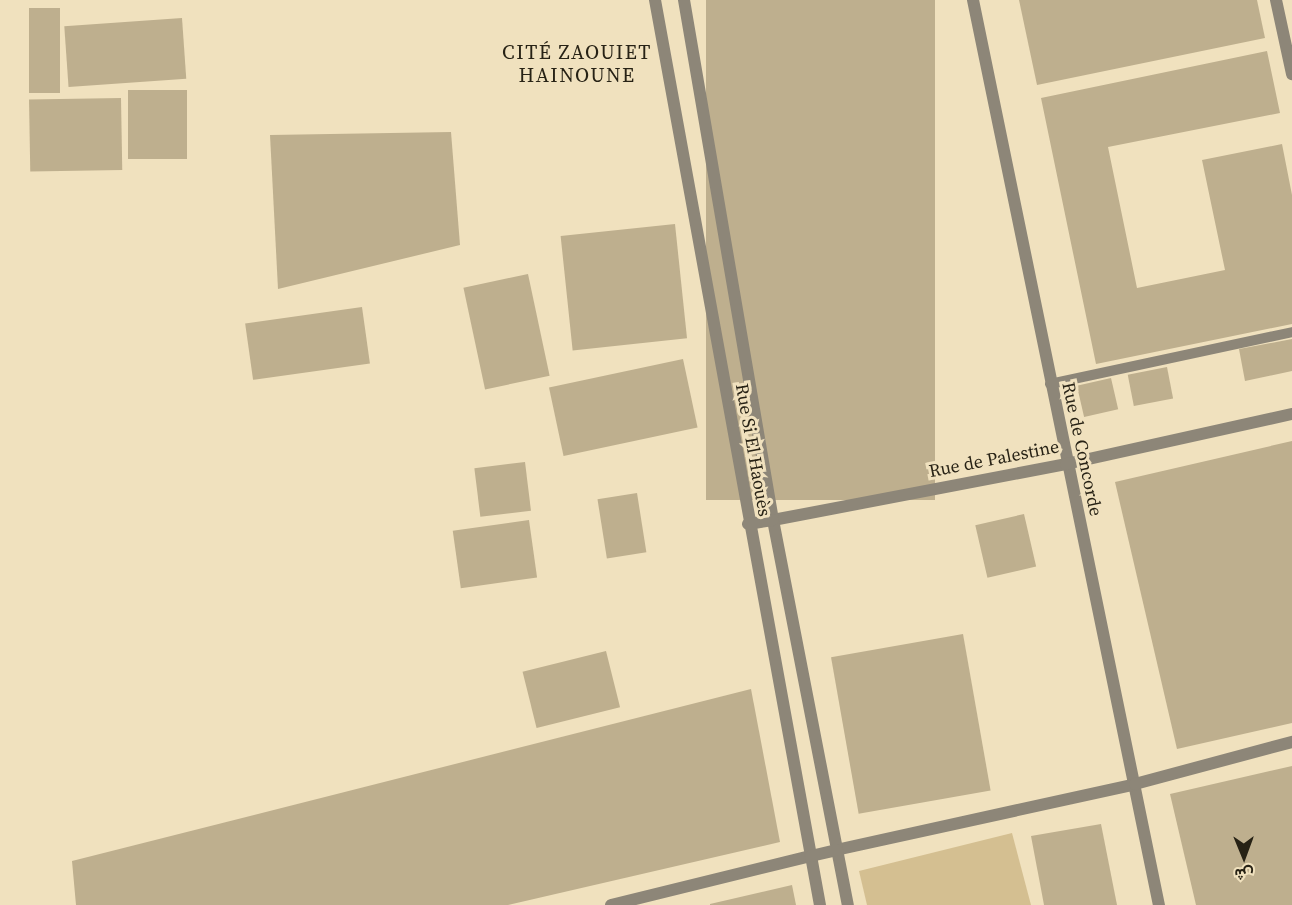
<!DOCTYPE html>
<meta charset="utf-8">
<style>
body{margin:0}
#map{position:relative;width:1292px;height:905px;overflow:hidden;background:#f0e1be;font-family:"Source Serif 4",Vazirmatn,serif}
div>[style]{position:absolute}
.green>*{inset:0;background:#d4bf91}
.building>*{inset:0;background:#beaf8e;transform-origin:0 0}
.service>*{height:10px;margin:-5px;padding:0 5px;transform-origin:5px;border-radius:5px;background:#8d8678}
.minor>*{height:12px;margin:-6px;padding:0 6px;transform-origin:6px;border-radius:6px;background:#8d8678}
.tertiary>*{height:12px;margin:-6px;padding:0 6px;transform-origin:6px;border-radius:6px;background:#8d8678}
span{translate:-50% -50%;white-space:nowrap;text-align:center;line-height:1.15;-webkit-text-stroke:6px #f0e1be;paint-order:stroke}
.street-label{font-size:18px;color:#272215}
.neighbourhood-label{font-size:20px;color:#272215;letter-spacing:1.5px}
.north{position:absolute;left:1214px;top:827px;width:60px;height:60px;-webkit-text-stroke:4px #f0e1be;paint-order:stroke;rotate:179deg;font-size:16px;font-weight:700;line-height:24px;text-align:center;color:#272215}
.north::after{content:'';display:block;margin:auto;width:21px;height:27px;background:#272215;clip-path:polygon(50% 0,100% 100%,50% 72%,0 100%)}
</style>
<div id="map">
<div class="green">
<div style="clip-path:polygon(1012px 833px,1031px 905px,867px 905px,859px 871px)"></div>
</div>
<div class="building">
<div style="left:706px;top:0;width:229px;height:500px"></div>
<div style="clip-path:polygon(1019px 0,1257px 0,1265px 38px,1037px 85px)"></div>
<div style="left:29px;top:8px;width:31px;height:85px"></div>
<div style="left:182px;top:18px;width:61px;height:118px;rotate:86deg"></div>
<div style="clip-path:polygon(1267px 51px,1280px 113px,1108px 147px,1137px 288px,1225px 270px,1202px 160px,1282px 144px,1292px 195px,1292px 324px,1096px 364px,1041px 98px)"></div>
<div style="left:128px;top:90px;width:59px;height:69px"></div>
<div style="left:121px;top:98px;width:72px;height:92px;rotate:89deg"></div>
<div style="clip-path:polygon(451px 132px,460px 245px,278px 289px,270px 135px)"></div>
<div style="left:675px;top:224px;width:115px;height:115px;rotate:84deg"></div>
<div style="left:528px;top:274px;width:104px;height:66px;rotate:78deg"></div>
<div style="left:362px;top:307px;width:57px;height:118px;rotate:82deg"></div>
<div style="clip-path:polygon(1292px 339px,1292px 371px,1245px 381px,1239px 349px)"></div>
<div style="left:683px;top:359px;width:70px;height:137px;rotate:78deg"></div>
<div style="left:1167px;top:367px;width:32px;height:40px;rotate:79deg"></div>
<div style="left:1111px;top:378px;width:32px;height:35px;rotate:77deg"></div>
<div style="clip-path:polygon(1292px 441px,1292px 723px,1177px 749px,1115px 482px)"></div>
<div style="left:525px;top:462px;width:49px;height:51px;rotate:83deg"></div>
<div style="left:637px;top:493px;width:60px;height:40px;rotate:81deg"></div>
<div style="left:1024px;top:514px;width:54px;height:50px;rotate:77deg"></div>
<div style="left:529px;top:520px;width:58px;height:77px;rotate:82deg"></div>
<div style="left:963px;top:634px;width:159px;height:134px;rotate:80deg"></div>
<div style="left:606px;top:651px;width:58px;height:86px;rotate:76deg"></div>
<div style="clip-path:polygon(751px 689px,780px 842px,508px 905px,76px 905px,72px 861px)"></div>
<div style="clip-path:polygon(1292px 766px,1292px 905px,1196px 905px,1170px 794px)"></div>
<div style="clip-path:polygon(1101px 824px,1117px 905px,1044px 905px,1031px 836px)"></div>
<div style="clip-path:polygon(792px 885px,796px 905px,710px 905px,710px 904px)"></div>
</div>
<div class="service">
<div style="left:1050px;top:384px;width:248px;rotate:-12.1deg"></div>
</div>
<div class="minor">
<div style="left:973px;top:0;width:924px;rotate:78.39deg"></div>
<div style="left:1276px;top:0;width:76px;rotate:77.8deg"></div>
<div style="left:773px;top:520px;width:298px;rotate:-10.8deg"></div>
<div style="left:1066px;top:464px;width:231px;rotate:-12.5deg"></div>
<div style="left:836px;top:850px;width:306px;rotate:-12.4deg"></div>
<div style="left:1135px;top:784px;width:163px;rotate:-15deg"></div>
<div style="left:611px;top:905px;width:206px;rotate:-13.8deg"></div>
</div>
<div class="tertiary">
<div style="left:655px;top:0;width:920px;rotate:79.67deg"></div>
<div style="left:684px;top:0;width:528px;rotate:80.29deg"></div>
<div style="left:773px;top:520px;width:392px;rotate:79deg"></div>
<div style="left:748px;top:524px;width:25px;rotate:-9deg"></div>
<div style="left:811px;top:856px;width:26px;rotate:-13deg"></div>
</div>
<div class="street-label">
<span style="left:1082px;top:449px;rotate:78deg">Rue de Concorde</span>
<span style="left:753px;top:450px;rotate:80deg">Rue Si El Haouès</span>
<span style="left:994px;top:459px;rotate:-11deg">Rue de Palestine</span>
</div>
<div class="neighbourhood-label">
<span style="left:577px;top:64px">CITÉ ZAOUIET<br>HAINOUNE</span>
</div>
<div class="north">ش</div>
</div>
